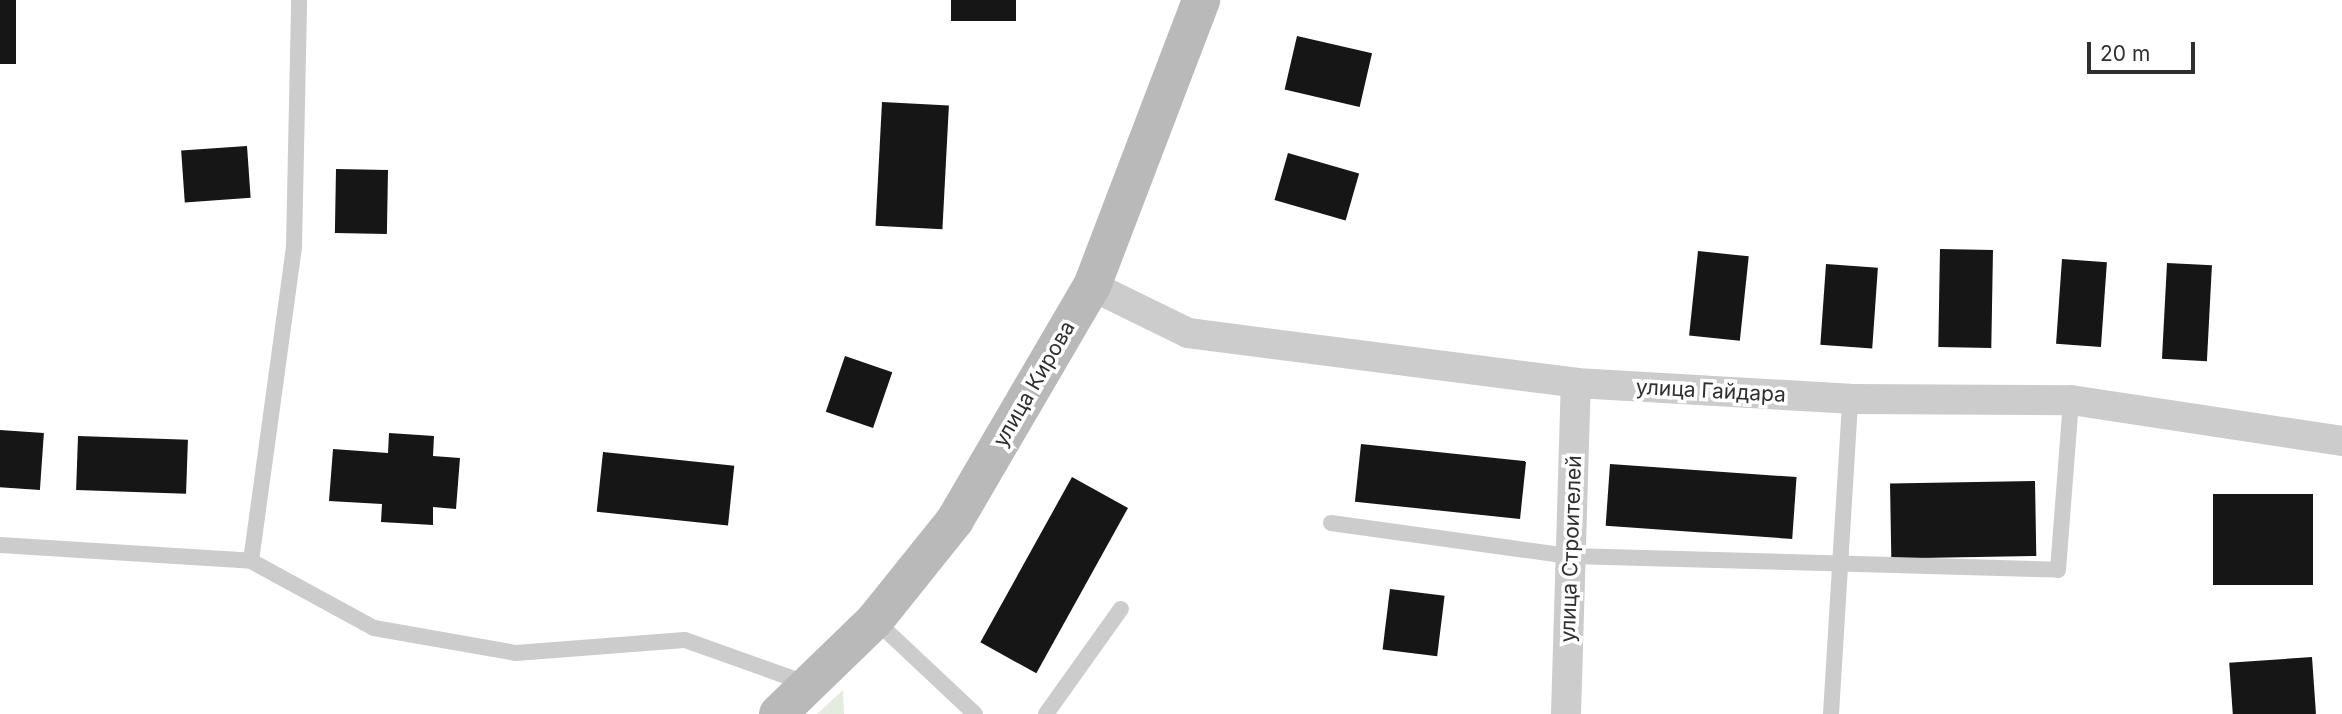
<!DOCTYPE html>
<meta charset="utf-8">
<style>
body{margin:0}
#map{position:relative;width:2342px;height:714px;overflow:hidden;background:#fff;font-family:Inter,sans-serif}
div>[style]{position:absolute}
.green>*{inset:0;background:#e3ecde}
.building>*{inset:0;background:#161616;transform-origin:0 0}
.service>*{height:16px;margin:-8px;padding:0 8px;transform-origin:8px;border-radius:8px;background:#ccc}
.minor>*{height:30px;margin:-15px;padding:0 15px;transform-origin:15px;border-radius:15px;background:#ccc}
.secondary>*{height:38px;margin:-19px;padding:0 19px;transform-origin:19px;border-radius:19px;background:#b9b9b9}
span{translate:-50% -50%;white-space:nowrap;text-align:center;line-height:1.15;-webkit-text-stroke:7px #fff;paint-order:stroke}
.street-label{font-size:21px;color:#2f2f2f}
.scale{position:absolute;left:2087px;top:42px;width:108px;height:32px;box-sizing:border-box;border:4px solid #2f2f2f;border-top:0;padding-left:9px;font-size:21px;line-height:24px;white-space:nowrap;color:#2f2f2f;-webkit-text-stroke:5px #fff;paint-order:stroke}
</style>
<div id="map">
<div class="green">
<div style="clip-path:polygon(843px 690px,844px 714px,817px 714px)"></div>
</div>
<div class="building">
<div style="left:0;top:0;width:16px;height:64px"></div>
<div style="left:951px;top:0;width:65px;height:21px"></div>
<div style="left:1297px;top:36px;width:77px;height:55px;rotate:13deg"></div>
<div style="left:882px;top:102px;width:67px;height:124px;rotate:3deg"></div>
<div style="left:247px;top:146px;width:52px;height:66px;rotate:86deg"></div>
<div style="left:1288px;top:153px;width:74px;height:49px;rotate:16deg"></div>
<div style="left:336px;top:169px;width:52px;height:64px;rotate:1deg"></div>
<div style="left:1940px;top:249px;width:53px;height:98px;rotate:1deg"></div>
<div style="left:1698px;top:251px;width:51px;height:85px;rotate:6deg"></div>
<div style="left:2062px;top:259px;width:45px;height:85px;rotate:4deg"></div>
<div style="left:2167px;top:263px;width:45px;height:96px;rotate:3deg"></div>
<div style="left:1826px;top:264px;width:52px;height:81px;rotate:4deg"></div>
<div style="left:845px;top:356px;width:50px;height:59px;rotate:19deg"></div>
<div style="left:0;top:430px;width:44px;height:57px;rotate:4deg"></div>
<div style="clip-path:polygon(389px 433px,434px 436px,433px 456px,460px 458px,456px 509px,433px 507px,433px 525px,381px 522px,382px 504px,329px 501px,333px 449px,388px 453px)"></div>
<div style="left:78px;top:436px;width:110px;height:54px;rotate:2deg"></div>
<div style="left:1361px;top:444px;width:166px;height:58px;rotate:6deg"></div>
<div style="left:603px;top:452px;width:132px;height:60px;rotate:6deg"></div>
<div style="left:1610px;top:464px;width:187px;height:62px;rotate:4deg"></div>
<div style="left:1072px;top:477px;width:64px;height:189px;rotate:29deg"></div>
<div style="left:2035px;top:481px;width:75px;height:145px;rotate:89deg"></div>
<div style="left:2213px;top:494px;width:100px;height:91px"></div>
<div style="left:1390px;top:589px;width:55px;height:61px;rotate:7deg"></div>
<div style="left:2312px;top:657px;width:57px;height:83px;rotate:86deg"></div>
</div>
<div class="service">
<div style="left:1331px;top:523px;width:241px;rotate:7.9deg"></div>
<div style="left:1570px;top:556px;width:488px;rotate:1.6deg"></div>
<div style="left:2058px;top:570px;width:170px;rotate:-85.6deg"></div>
<div style="left:0;top:545px;width:252px;rotate:3.6deg"></div>
<div style="left:251px;top:561px;width:140px;rotate:28.6deg"></div>
<div style="left:374px;top:628px;width:144px;rotate:10deg"></div>
<div style="left:516px;top:653px;width:169px;rotate:-4.4deg"></div>
<div style="left:685px;top:640px;width:128px;rotate:19.6deg"></div>
<div style="left:251px;top:561px;width:318px;rotate:-82.2deg"></div>
<div style="left:294px;top:246px;width:246px;rotate:-88.8deg"></div>
<div style="left:875px;top:620px;width:137px;rotate:43.2deg"></div>
<div style="left:1046px;top:714px;width:129px;rotate:-54.5deg"></div>
<div style="left:1831px;top:714px;width:316px;rotate:-86.5deg"></div>
</div>
<div class="minor">
<div style="left:1092px;top:286px;width:107px;rotate:26.1deg"></div>
<div style="left:1188px;top:333px;width:391px;rotate:7.3deg"></div>
<div style="left:1576px;top:383px;width:274px;rotate:3.3deg"></div>
<div style="left:1850px;top:399px;width:221px;rotate:0.3deg"></div>
<div style="left:2071px;top:400px;width:274px;rotate:8.6deg"></div>
<div style="left:1566px;top:714px;width:331px;rotate:-88.3deg"></div>
</div>
<div class="secondary">
<div style="left:778px;top:714px;width:135px;rotate:-44.1deg"></div>
<div style="left:875px;top:620px;width:128px;rotate:-51.3deg"></div>
<div style="left:955px;top:520px;width:271px;rotate:-59.7deg"></div>
<div style="left:1092px;top:286px;width:306px;rotate:-69.1deg"></div>
</div>
<div class="street-label">
<span style="left:1034px;top:384px;rotate:-60deg">улица Кирова</span>
<span style="left:1711px;top:391px;rotate:3deg">улица Гайдара</span>
<span style="left:1571px;top:549px;rotate:-88deg">улица Строителей</span>
</div>
<div class="scale">20 m</div>
</div>
